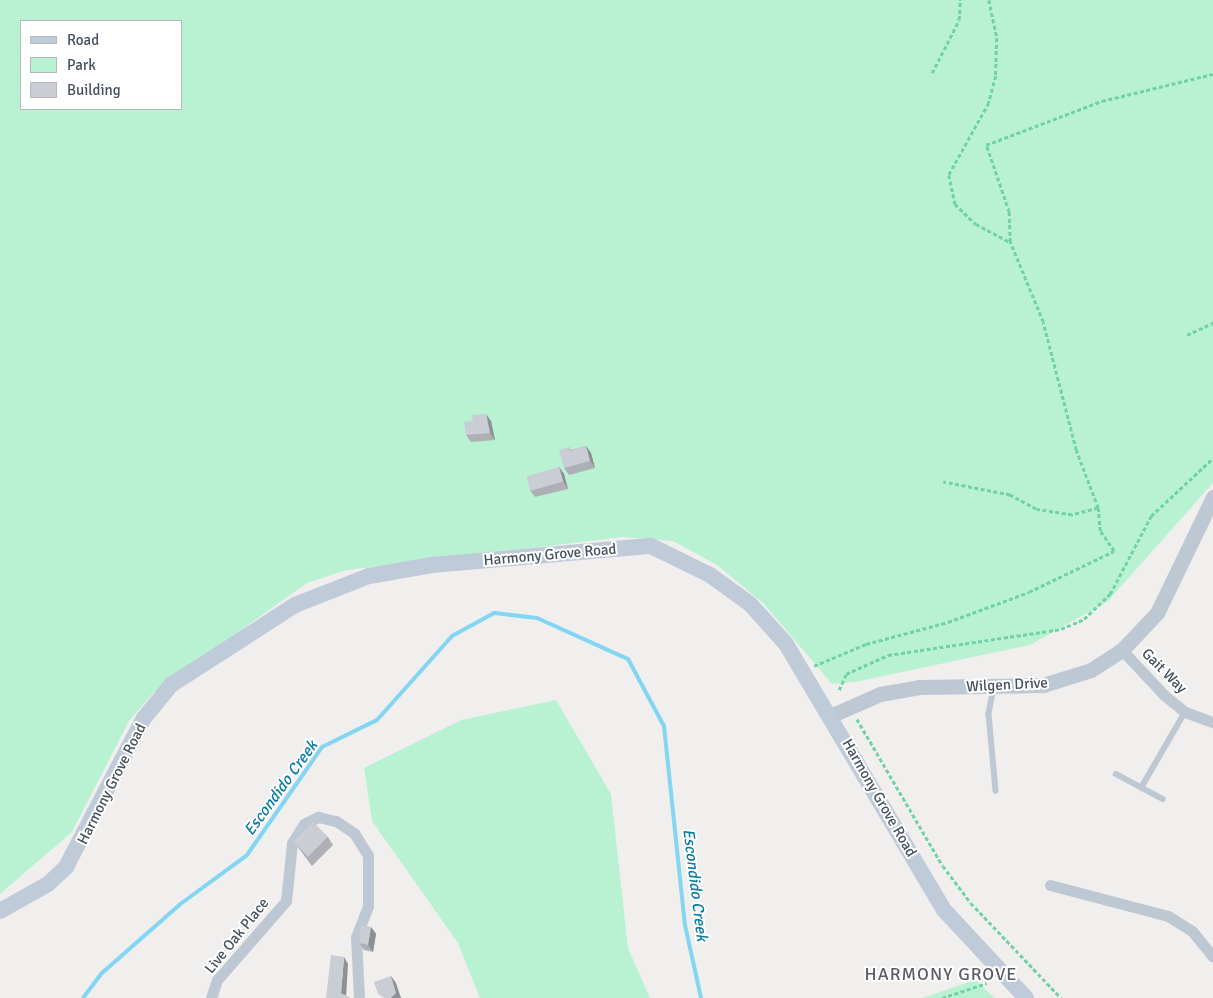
<!DOCTYPE html>
<style>
body{margin:0}
#map{position:relative;width:1213px;height:998px;overflow:hidden;background:#f1eeee;font-family:Signika,sans-serif}
div>[style]{position:absolute}
.green>*{inset:0;background:#b9f2d2}
.stream>*{height:4px;margin:-2px;padding:0 2px;transform-origin:2px;border-radius:2px;background:#83d6f2}
.path>*{height:2.5px;margin-top:-1.25px;transform-origin:0;background:repeating-linear-gradient(90deg,#6fd3a6 0 4px,transparent 0 6.5px)}
.service>*{height:5.5px;margin:-2.75px;padding:0 2.75px;transform-origin:2.75px;border-radius:2.75px;background:#bec8d2}
.minor>*{height:11px;margin:-5.5px;padding:0 5.5px;transform-origin:5.5px;border-radius:5.5px;background:#bec8d2}
.tertiary>*{height:15px;margin:-7.5px;padding:0 7.5px;transform-origin:7.5px;border-radius:7.5px;background:#bec8d2}
.secondary>*{height:16px;margin:-8px;padding:0 8px;transform-origin:8px;border-radius:8px;background:#c0cbd9}
.wall>*{inset:0;background:#aeb0b6}
.shaded-wall>*{inset:0;background:#8d9094}
.building>*{inset:0;background:#cacdd4;transform-origin:0 0}
span{translate:-50% -50%;white-space:nowrap;text-align:center;line-height:1.15;-webkit-text-stroke:4px #fff;paint-order:stroke}
.street-label{font-size:15px;color:#45515d}
.water-label{font-size:16px;color:#047aa4;font-style:italic}
.quarter-label{font-size:18px;color:#5a5e64;letter-spacing:1px}
.legend{position:absolute;left:20px;top:20px;width:162px;height:90px;box-sizing:border-box;background:#fff;border:1px solid #b5b9be;margin:0;padding:6px 9px;list-style:none;font-size:15px;color:#45515d}
.legend li{display:flex;align-items:center;gap:10px;height:25px}
.legend b{width:25px;border:1px solid #b5b9be}
</style>
<div id="map">
<div class="green">
<div style="clip-path:polygon(evenodd,0 0,1213px 0,1213px 483px,1107px 602px,1030px 645px,855px 682px,832px 684px,763px 603px,717px 565px,673px 541px,623px 537px,347px 570px,307px 583px,153px 693px,129px 721px,72px 832px,0 894px,0 0,21px 21px,181px 21px,181px 109px,21px 109px,21px 21px)"></div>
<div style="clip-path:polygon(556px 700px,611px 794px,628px 948px,650px 998px,480px 998px,458px 943px,372px 821px,364px 768px,461px 720px)"></div>
<div style="clip-path:polygon(975px 980px,995px 998px,922px 998px)"></div>
</div>
<div class="stream">
<div style="left:83px;top:998px;width:31px;rotate:-53deg"></div>
<div style="left:102px;top:973px;width:103px;rotate:-41.4deg"></div>
<div style="left:179px;top:905px;width:84px;rotate:-36.3deg"></div>
<div style="left:247px;top:855px;width:131px;rotate:-55.2deg"></div>
<div style="left:322px;top:747px;width:61px;rotate:-26.1deg"></div>
<div style="left:377px;top:720px;width:113px;rotate:-48.2deg"></div>
<div style="left:452px;top:636px;width:48px;rotate:-28.7deg"></div>
<div style="left:494px;top:613px;width:43px;rotate:6.6deg"></div>
<div style="left:537px;top:618px;width:100px;rotate:24.3deg"></div>
<div style="left:628px;top:659px;width:76px;rotate:61.8deg"></div>
<div style="left:664px;top:726px;width:200px;rotate:84deg"></div>
<div style="left:685px;top:925px;width:75px;rotate:77.6deg"></div>
</div>
<div class="path">
<div style="left:989px;top:0;width:39px;rotate:78deg"></div>
<div style="left:997px;top:38px;width:38px;rotate:92deg"></div>
<div style="left:996px;top:76px;width:28px;rotate:105deg"></div>
<div style="left:989px;top:103px;width:82px;rotate:119.1deg"></div>
<div style="left:949px;top:175px;width:30px;rotate:78deg"></div>
<div style="left:955px;top:204px;width:29px;rotate:44deg"></div>
<div style="left:976px;top:224px;width:38px;rotate:28deg"></div>
<div style="left:932px;top:73px;width:59px;rotate:-63deg"></div>
<div style="left:959px;top:20px;width:20px;rotate:-87deg"></div>
<div style="left:1187px;top:335px;width:29px;rotate:-25deg"></div>
<div style="left:1098px;top:508px;width:62px;rotate:-110.8deg"></div>
<div style="left:1076px;top:450px;width:132px;rotate:-104.5deg"></div>
<div style="left:1043px;top:322px;width:87px;rotate:-112.4deg"></div>
<div style="left:1010px;top:242px;width:30px;rotate:-92deg"></div>
<div style="left:1009px;top:212px;width:71px;rotate:-108.9deg"></div>
<div style="left:986px;top:145px;width:124px;rotate:-20.8deg"></div>
<div style="left:1102px;top:101px;width:114px;rotate:-13.7deg"></div>
<div style="left:814px;top:666px;width:56px;rotate:-22.9deg"></div>
<div style="left:866px;top:644px;width:85px;rotate:-15deg"></div>
<div style="left:948px;top:622px;width:86px;rotate:-20.3deg"></div>
<div style="left:1029px;top:592px;width:94px;rotate:-25.8deg"></div>
<div style="left:1114px;top:551px;width:24px;rotate:-125deg"></div>
<div style="left:1100px;top:531px;width:23px;rotate:-95deg"></div>
<div style="left:1098px;top:508px;width:27px;rotate:165deg"></div>
<div style="left:1072px;top:515px;width:36px;rotate:-171deg"></div>
<div style="left:1036px;top:509px;width:30px;rotate:-152deg"></div>
<div style="left:1010px;top:495px;width:68px;rotate:-169deg"></div>
<div style="left:839px;top:690px;width:17px;rotate:-66deg"></div>
<div style="left:846px;top:674px;width:46px;rotate:-24.3deg"></div>
<div style="left:888px;top:655px;width:175px;rotate:-8.5deg"></div>
<div style="left:1061px;top:629px;width:25px;rotate:-23deg"></div>
<div style="left:1084px;top:619px;width:36px;rotate:-44deg"></div>
<div style="left:1110px;top:594px;width:88px;rotate:-62.3deg"></div>
<div style="left:1151px;top:516px;width:85px;rotate:-43.1deg"></div>
<div style="left:857px;top:719px;width:170px;rotate:59.7deg"></div>
<div style="left:943px;top:866px;width:46px;rotate:52.9deg"></div>
<div style="left:971px;top:903px;width:131px;rotate:46.5deg"></div>
<div style="left:942px;top:998px;width:47px;rotate:-18.4deg"></div>
</div>
<div class="service">
<div style="left:994px;top:688px;width:26px;rotate:101deg"></div>
<div style="left:989px;top:714px;width:77px;rotate:84.8deg"></div>
<div style="left:1116px;top:774px;width:53px;rotate:28deg"></div>
<div style="left:1141px;top:788px;width:88px;rotate:-59.9deg"></div>
</div>
<div class="minor">
<div style="left:1122px;top:650px;width:62px;rotate:47deg"></div>
<div style="left:1164px;top:695px;width:27px;rotate:39deg"></div>
<div style="left:1185px;top:712px;width:30px;rotate:20deg"></div>
<div style="left:1050px;top:885px;width:122px;rotate:14.7deg"></div>
<div style="left:1168px;top:916px;width:28px;rotate:32deg"></div>
<div style="left:1192px;top:931px;width:33px;rotate:51deg"></div>
<div style="left:211px;top:998px;width:19px;rotate:-72deg"></div>
<div style="left:217px;top:980px;width:105px;rotate:-48.9deg"></div>
<div style="left:286px;top:901px;width:58px;rotate:-84.1deg"></div>
<div style="left:292px;top:843px;width:22px;rotate:-58deg"></div>
<div style="left:304px;top:824px;width:16px;rotate:-27deg"></div>
<div style="left:318px;top:817px;width:18px;rotate:13deg"></div>
<div style="left:336px;top:821px;width:22px;rotate:34deg"></div>
<div style="left:354px;top:833px;width:26px;rotate:58deg"></div>
<div style="left:368px;top:855px;width:51px;rotate:90deg"></div>
<div style="left:368px;top:906px;width:33px;rotate:111deg"></div>
<div style="left:356px;top:937px;width:61px;rotate:87.2deg"></div>
</div>
<div class="tertiary">
<div style="left:830px;top:716px;width:55px;rotate:-23.7deg"></div>
<div style="left:880px;top:694px;width:40px;rotate:-10deg"></div>
<div style="left:919px;top:687px;width:124px;rotate:-0.9deg"></div>
<div style="left:1043px;top:685px;width:50px;rotate:-17.4deg"></div>
<div style="left:1091px;top:670px;width:37px;rotate:-33deg"></div>
<div style="left:1122px;top:650px;width:51px;rotate:-46.6deg"></div>
<div style="left:1157px;top:613px;width:129px;rotate:-64.2deg"></div>
</div>
<div class="secondary">
<div style="left:0;top:911px;width:55px;rotate:-29.4deg"></div>
<div style="left:48px;top:884px;width:25px;rotate:-43deg"></div>
<div style="left:66px;top:867px;width:168px;rotate:-62.4deg"></div>
<div style="left:144px;top:718px;width:43px;rotate:-50.7deg"></div>
<div style="left:171px;top:685px;width:148px;rotate:-32.8deg"></div>
<div style="left:295px;top:605px;width:79px;rotate:-21.4deg"></div>
<div style="left:369px;top:576px;width:64px;rotate:-9.9deg"></div>
<div style="left:432px;top:565px;width:220px;rotate:-5deg"></div>
<div style="left:651px;top:546px;width:66px;rotate:26.2deg"></div>
<div style="left:710px;top:575px;width:49px;rotate:35.9deg"></div>
<div style="left:750px;top:604px;width:54px;rotate:48deg"></div>
<div style="left:786px;top:644px;width:309px;rotate:59.3deg"></div>
<div style="left:944px;top:910px;width:120px;rotate:47deg"></div>
</div>
<div class="wall">
<div style="clip-path:polygon(473px 421px,491px 421px,495px 440px,471px 442px,466px 435px)"></div>
<div style="clip-path:polygon(586px 446px,591px 453px,595px 468px,569px 475px,564px 468px,569px 447px,571px 450px)"></div>
<div style="clip-path:polygon(559px 467px,564px 474px,568px 489px,535px 497px,530px 490px)"></div>
<div style="clip-path:polygon(328px 837px,333px 845px,312px 866px,294px 842px)"></div>
<div style="clip-path:polygon(371px 927px,376px 934px,373px 952px,364px 950px,359px 943px)"></div>
</div>
<div class="shaded-wall">
<div style="clip-path:polygon(486px 414px,491px 421px,495px 440px,490px 433px)"></div>
<div style="clip-path:polygon(586px 446px,591px 453px,595px 468px,590px 461px)"></div>
<div style="clip-path:polygon(559px 467px,564px 474px,568px 489px,563px 481px)"></div>
<div style="clip-path:polygon(371px 927px,376px 934px,373px 952px,368px 945px)"></div>
<div style="clip-path:polygon(344px 957px,348px 964px,346px 998px,341px 993px)"></div>
<div style="clip-path:polygon(391px 976px,396px 983px,401px 998px,391px 998px)"></div>
</div>
<div class="building">
<div style="clip-path:polygon(486px 414px,490px 433px,466px 435px,464px 422px,473px 421px,472px 415px)"></div>
<div style="clip-path:polygon(586px 446px,590px 461px,564px 468px,559px 450px,569px 447px,570px 451px)"></div>
<div style="left:559px;top:467px;width:15px;height:34px;rotate:74deg"></div>
<div style="left:313px;top:822px;width:21px;height:28px;rotate:45deg"></div>
<div style="clip-path:polygon(361px 925px,371px 927px,368px 945px,359px 943px)"></div>
<div style="clip-path:polygon(331px 955px,344px 957px,341px 993px,351px 998px,326px 998px)"></div>
<div style="clip-path:polygon(391px 976px,396px 993px,391px 998px,384px 998px,378px 994px,374px 982px)"></div>
</div>
<div class="street-label">
<span style="left:550px;top:555px;rotate:-5deg">Harmony Grove Road</span>
<span style="left:1164px;top:671px;rotate:45deg">Gait Way</span>
<span style="left:1007px;top:685px;rotate:-3deg">Wilgen Drive</span>
<span style="left:112px;top:784px;rotate:-63deg">Harmony Grove Road</span>
<span style="left:879px;top:798px;rotate:60deg">Harmony Grove Road</span>
<span style="left:237px;top:936px;rotate:-51deg">Live Oak Place</span>
</div>
<div class="water-label">
<span style="left:281px;top:788px;rotate:-54deg">Escondido Creek</span>
<span style="left:695px;top:885px;rotate:83deg">Escondido Creek</span>
</div>
<div class="quarter-label">
<span style="left:941px;top:974px">HARMONY GROVE</span>
</div>
<ul class="legend">
<li><b style="height:6px;background:#c0cbd9"></b>Road</li>
<li><b style="height:14px;background:#b9f2d2"></b>Park</li>
<li><b style="height:14px;background:#cacdd4"></b>Building</li>
</ul>
</div>
